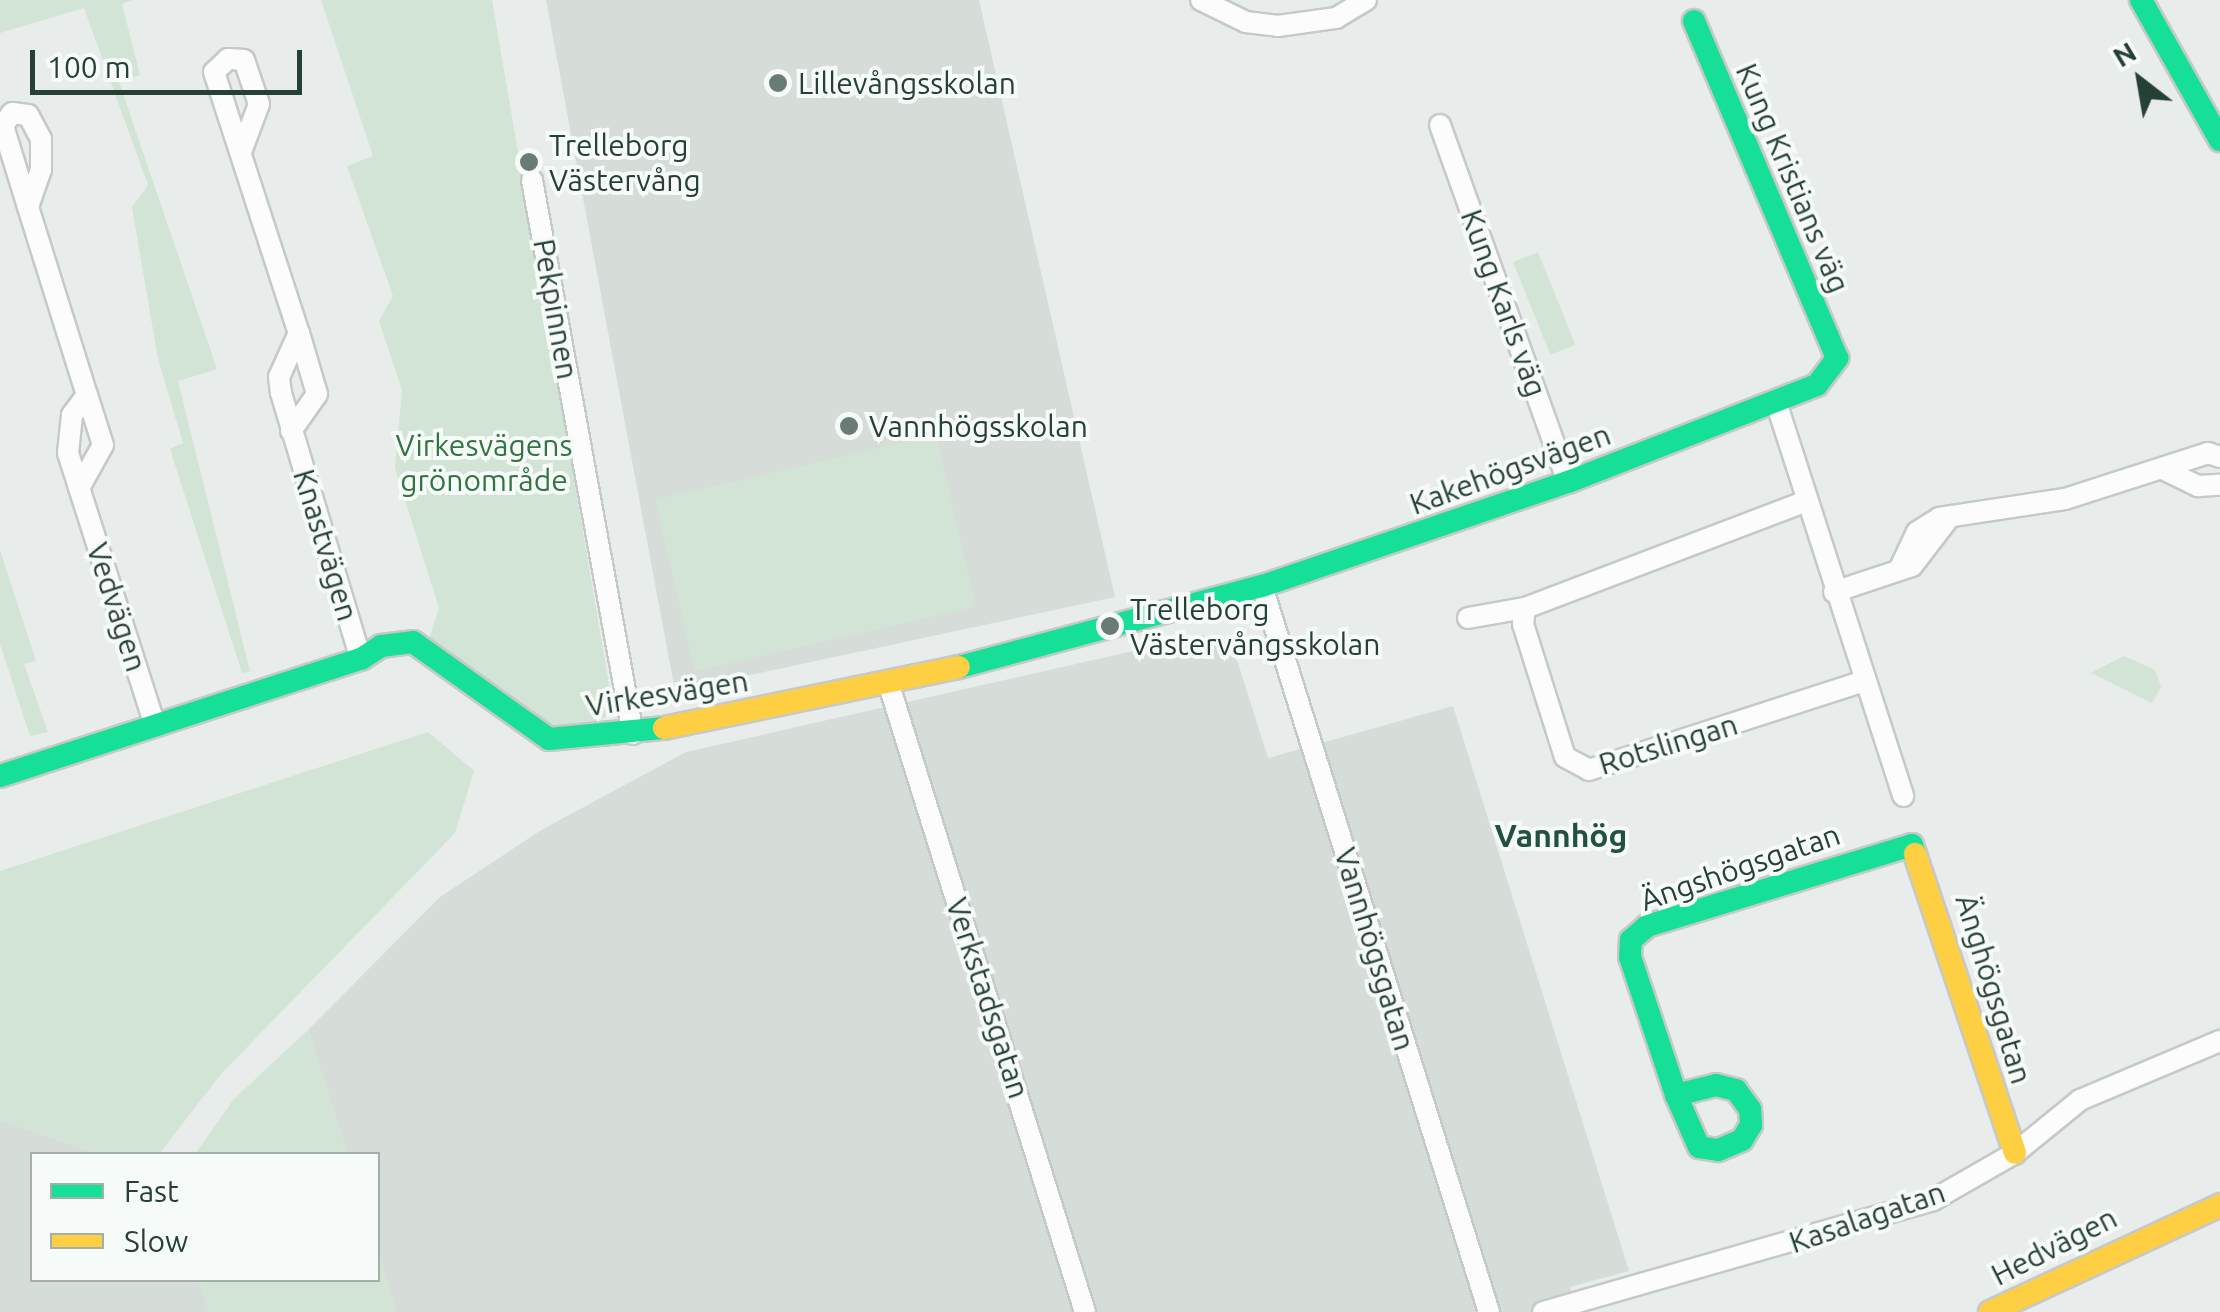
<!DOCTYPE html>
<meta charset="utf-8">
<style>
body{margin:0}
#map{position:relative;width:2220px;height:1312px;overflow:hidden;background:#e8ecea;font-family:Ubuntu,sans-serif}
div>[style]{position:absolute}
.built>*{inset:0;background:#d6ddd9}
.green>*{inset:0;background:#d2e4d5;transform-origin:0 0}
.roads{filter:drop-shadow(2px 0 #c5c9c7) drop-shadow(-2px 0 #c5c9c7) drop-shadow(0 2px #c5c9c7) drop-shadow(0 -2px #c5c9c7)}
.street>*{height:20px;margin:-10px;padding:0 10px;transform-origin:10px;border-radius:10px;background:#fcfcfc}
.fast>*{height:22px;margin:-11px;padding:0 11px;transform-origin:11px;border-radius:11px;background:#16e098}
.slow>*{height:22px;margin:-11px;padding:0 11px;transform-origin:11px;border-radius:11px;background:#ffcf43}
.dots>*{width:28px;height:28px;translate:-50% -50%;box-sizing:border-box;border:5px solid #f6faf8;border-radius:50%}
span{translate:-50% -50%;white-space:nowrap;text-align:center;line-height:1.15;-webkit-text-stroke:8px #f6faf8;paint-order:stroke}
.poi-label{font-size:30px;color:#254035}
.left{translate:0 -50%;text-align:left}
.street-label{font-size:30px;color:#254035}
.park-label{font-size:30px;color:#317541}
.neighbourhood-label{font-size:32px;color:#21513f;font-weight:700}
.legend{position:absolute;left:30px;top:1152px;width:350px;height:130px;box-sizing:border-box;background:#f6faf8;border:2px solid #a2b0aa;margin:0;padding:12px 18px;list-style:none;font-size:30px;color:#254035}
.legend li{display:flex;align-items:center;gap:20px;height:50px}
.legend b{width:50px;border:2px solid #a2b0aa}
.north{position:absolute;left:2090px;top:30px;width:100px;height:100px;-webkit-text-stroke:8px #f6faf8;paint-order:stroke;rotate:329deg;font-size:28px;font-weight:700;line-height:40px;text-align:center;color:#254035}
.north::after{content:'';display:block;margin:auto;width:35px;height:45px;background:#254035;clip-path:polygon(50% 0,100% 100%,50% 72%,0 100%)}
.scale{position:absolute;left:30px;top:50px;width:272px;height:45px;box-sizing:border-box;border:5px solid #254035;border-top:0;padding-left:12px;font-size:30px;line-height:35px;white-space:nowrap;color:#254035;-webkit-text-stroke:8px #f6faf8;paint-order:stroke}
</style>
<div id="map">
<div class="built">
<div style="clip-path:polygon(546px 0,979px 0,1115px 597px,675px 691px)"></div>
<div style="clip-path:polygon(1204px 635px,1237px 660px,1268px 758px,1453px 706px,1629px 1271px,1570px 1287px,1579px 1312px,396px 1312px,378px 1252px,378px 1154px,347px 1154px,308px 1030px,440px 897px,543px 829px,686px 752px)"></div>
<div style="clip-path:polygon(0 1120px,99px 1154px,32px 1154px,32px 1280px,199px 1280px,209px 1312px,0 1312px)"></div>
</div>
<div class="green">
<div style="clip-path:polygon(0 0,132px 0,122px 4px,140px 75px,119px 82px,217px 369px,178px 381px,250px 671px,242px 673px,170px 449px,183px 443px,158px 359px,132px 207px,148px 185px,84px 8px,0 33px)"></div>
<div style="clip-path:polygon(321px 0,492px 0,610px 690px,607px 716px,593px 723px,548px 728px,429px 639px,439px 608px,395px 468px,402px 390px,379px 321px,393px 296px,347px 166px,373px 156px)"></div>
<div style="left:1538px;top:252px;width:100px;height:27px;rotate:68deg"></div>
<div style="left:936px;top:435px;width:176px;height:288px;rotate:77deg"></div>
<div style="clip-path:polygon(0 550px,36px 661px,24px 664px,48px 732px,30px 736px,0 644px)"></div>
<div style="clip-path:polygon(2124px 656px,2155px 670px,2161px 687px,2152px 703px,2091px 673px)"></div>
<div style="clip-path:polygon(428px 732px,474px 771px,455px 833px,221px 1074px,159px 1154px,99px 1154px,0 1120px,0 871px)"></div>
<div style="clip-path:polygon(308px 1030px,347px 1154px,195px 1154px,234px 1099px)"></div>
<div style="clip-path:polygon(378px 1252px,396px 1312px,209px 1312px,199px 1280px,378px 1280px)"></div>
</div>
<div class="roads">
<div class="street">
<div style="left:1201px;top:0;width:50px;rotate:26.1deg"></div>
<div style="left:1246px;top:22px;width:32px;rotate:7deg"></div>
<div style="left:1278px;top:26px;width:59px;rotate:-7.9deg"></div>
<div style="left:1336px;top:18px;width:35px;rotate:-31deg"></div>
<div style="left:1440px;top:125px;width:379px;rotate:70.3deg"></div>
<div style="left:241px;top:152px;width:51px;rotate:-69.4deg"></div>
<div style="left:259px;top:104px;width:46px;rotate:-108.8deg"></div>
<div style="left:244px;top:60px;width:16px;rotate:-176deg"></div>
<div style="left:228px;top:59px;width:19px;rotate:137deg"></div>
<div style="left:214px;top:72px;width:274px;rotate:72deg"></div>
<div style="left:299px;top:333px;width:48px;rotate:114.4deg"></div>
<div style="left:279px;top:377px;width:16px;rotate:83deg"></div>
<div style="left:281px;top:393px;width:278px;rotate:73.3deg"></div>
<div style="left:532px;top:180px;width:563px;rotate:79.67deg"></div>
<div style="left:28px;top:207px;width:39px;rotate:-71deg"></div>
<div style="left:41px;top:170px;width:31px;rotate:-90deg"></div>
<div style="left:41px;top:139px;width:27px;rotate:-118deg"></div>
<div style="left:28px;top:115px;width:16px;rotate:-173deg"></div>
<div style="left:12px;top:113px;width:16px;rotate:125deg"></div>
<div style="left:3px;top:126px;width:85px;rotate:72.8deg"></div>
<div style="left:28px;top:207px;width:197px;rotate:72.6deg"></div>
<div style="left:87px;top:395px;width:25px;rotate:127deg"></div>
<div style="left:72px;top:415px;width:38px;rotate:96deg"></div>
<div style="left:68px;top:453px;width:286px;rotate:72.3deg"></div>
<div style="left:1776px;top:402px;width:414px;rotate:72.1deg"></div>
<div style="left:291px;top:431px;width:45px;rotate:-54.9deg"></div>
<div style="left:317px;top:394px;width:64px;rotate:-106.4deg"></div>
<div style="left:2165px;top:470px;width:37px;rotate:26deg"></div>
<div style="left:2198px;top:486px;width:22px;rotate:-3deg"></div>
<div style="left:79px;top:488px;width:49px;rotate:-60.8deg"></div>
<div style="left:103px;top:445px;width:52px;rotate:-107.7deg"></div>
<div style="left:1899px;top:570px;width:42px;rotate:-64.7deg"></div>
<div style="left:1917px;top:532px;width:26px;rotate:-32deg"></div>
<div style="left:1939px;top:518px;width:127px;rotate:-8.6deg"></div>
<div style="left:2065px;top:499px;width:150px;rotate:-17.8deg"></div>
<div style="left:2208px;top:453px;width:13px;rotate:18deg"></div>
<div style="left:1262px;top:586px;width:761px;rotate:72.64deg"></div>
<div style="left:1834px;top:592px;width:82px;rotate:-18.4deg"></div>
<div style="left:1912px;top:566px;width:61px;rotate:-52.4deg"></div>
<div style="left:1525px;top:608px;width:16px;rotate:97deg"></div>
<div style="left:1523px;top:624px;width:139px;rotate:72.5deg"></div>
<div style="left:1565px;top:757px;width:27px;rotate:28deg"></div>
<div style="left:1589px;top:770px;width:289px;rotate:-17.9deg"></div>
<div style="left:1468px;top:618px;width:58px;rotate:-10deg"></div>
<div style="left:1525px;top:608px;width:298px;rotate:-20.8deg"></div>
<div style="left:889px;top:685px;width:657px;rotate:72.64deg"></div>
<div style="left:1543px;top:1312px;width:406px;rotate:-16deg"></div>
<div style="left:1933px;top:1200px;width:95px;rotate:-29.8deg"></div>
<div style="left:2015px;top:1153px;width:84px;rotate:-39.2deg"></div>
<div style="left:2080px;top:1100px;width:152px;rotate:-22.9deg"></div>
</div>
<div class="fast">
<div style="left:2141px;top:0;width:161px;rotate:60.6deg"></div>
<div style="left:959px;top:667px;width:314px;rotate:-15deg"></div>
<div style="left:1262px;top:586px;width:323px;rotate:-18.8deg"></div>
<div style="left:1568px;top:482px;width:267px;rotate:-21.3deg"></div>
<div style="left:1817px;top:385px;width:34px;rotate:-53deg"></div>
<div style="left:1837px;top:358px;width:366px;rotate:-113deg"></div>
<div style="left:0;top:776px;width:379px;rotate:-18deg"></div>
<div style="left:361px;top:659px;width:24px;rotate:-33deg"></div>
<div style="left:381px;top:646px;width:32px;rotate:-7deg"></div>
<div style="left:413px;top:642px;width:167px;rotate:35.5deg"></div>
<div style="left:549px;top:739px;width:116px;rotate:-5.5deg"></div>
<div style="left:1676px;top:1095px;width:41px;rotate:-14deg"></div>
<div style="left:1716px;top:1085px;width:21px;rotate:14deg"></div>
<div style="left:1736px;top:1090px;width:24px;rotate:54deg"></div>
<div style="left:1750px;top:1109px;width:16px;rotate:86deg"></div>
<div style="left:1751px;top:1125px;width:17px;rotate:121deg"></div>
<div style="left:1742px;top:1140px;width:26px;rotate:157deg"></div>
<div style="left:1718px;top:1150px;width:19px;rotate:-171deg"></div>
<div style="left:1699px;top:1147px;width:57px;rotate:-113.9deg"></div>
<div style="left:1676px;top:1095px;width:145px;rotate:-108.4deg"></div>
<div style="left:1630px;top:957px;width:17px;rotate:-87deg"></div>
<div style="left:1631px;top:940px;width:21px;rotate:-41deg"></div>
<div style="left:1647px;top:926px;width:277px;rotate:-17deg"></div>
<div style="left:1912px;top:845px;width:9px;rotate:72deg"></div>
</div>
<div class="slow">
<div style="left:664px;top:728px;width:301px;rotate:-11.7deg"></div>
<div style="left:1915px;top:854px;width:315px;rotate:71.5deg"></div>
<div style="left:1990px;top:1312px;width:254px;rotate:-24.9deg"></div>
</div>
</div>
<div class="dots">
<div style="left:778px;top:83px;background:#697c74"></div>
<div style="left:529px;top:162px;background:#697c74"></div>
<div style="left:849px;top:426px;background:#697c74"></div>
<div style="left:1110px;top:626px;background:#697c74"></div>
</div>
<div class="poi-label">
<span class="left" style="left:798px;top:83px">Lillevångsskolan</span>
<span class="left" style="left:549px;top:162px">Trelleborg<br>Västervång</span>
<span class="left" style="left:869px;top:426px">Vannhögsskolan</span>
<span class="left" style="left:1130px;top:626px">Trelleborg<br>Västervångsskolan</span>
</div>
<div class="street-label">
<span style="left:1793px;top:178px;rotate:67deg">Kung Kristians väg</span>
<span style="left:1504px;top:303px;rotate:70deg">Kung Karls väg</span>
<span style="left:556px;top:309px;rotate:80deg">Pekpinnen</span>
<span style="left:1510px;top:469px;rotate:-20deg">Kakehögsvägen</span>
<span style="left:326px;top:545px;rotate:73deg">Knastvägen</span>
<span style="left:117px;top:607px;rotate:72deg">Vedvägen</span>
<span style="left:667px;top:693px;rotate:-9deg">Virkesvägen</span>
<span style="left:1668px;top:744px;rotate:-17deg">Rotslingan</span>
<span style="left:1740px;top:867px;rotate:-19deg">Ängshögsgatan</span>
<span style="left:1375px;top:949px;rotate:73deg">Vannhögsgatan</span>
<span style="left:1994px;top:989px;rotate:73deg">Änghögsgatan</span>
<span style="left:988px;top:998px;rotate:72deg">Verkstadsgatan</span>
<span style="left:1867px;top:1217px;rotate:-19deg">Kasalagatan</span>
<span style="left:2054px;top:1246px;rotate:-27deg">Hedvägen</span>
</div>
<div class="park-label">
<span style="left:484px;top:462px">Virkesvägens<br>grönområde</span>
</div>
<div class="neighbourhood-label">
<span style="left:1561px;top:835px">Vannhög</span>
</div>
<ul class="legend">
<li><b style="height:12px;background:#16e098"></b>Fast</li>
<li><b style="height:12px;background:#ffcf43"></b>Slow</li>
</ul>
<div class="north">N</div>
<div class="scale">100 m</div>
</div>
